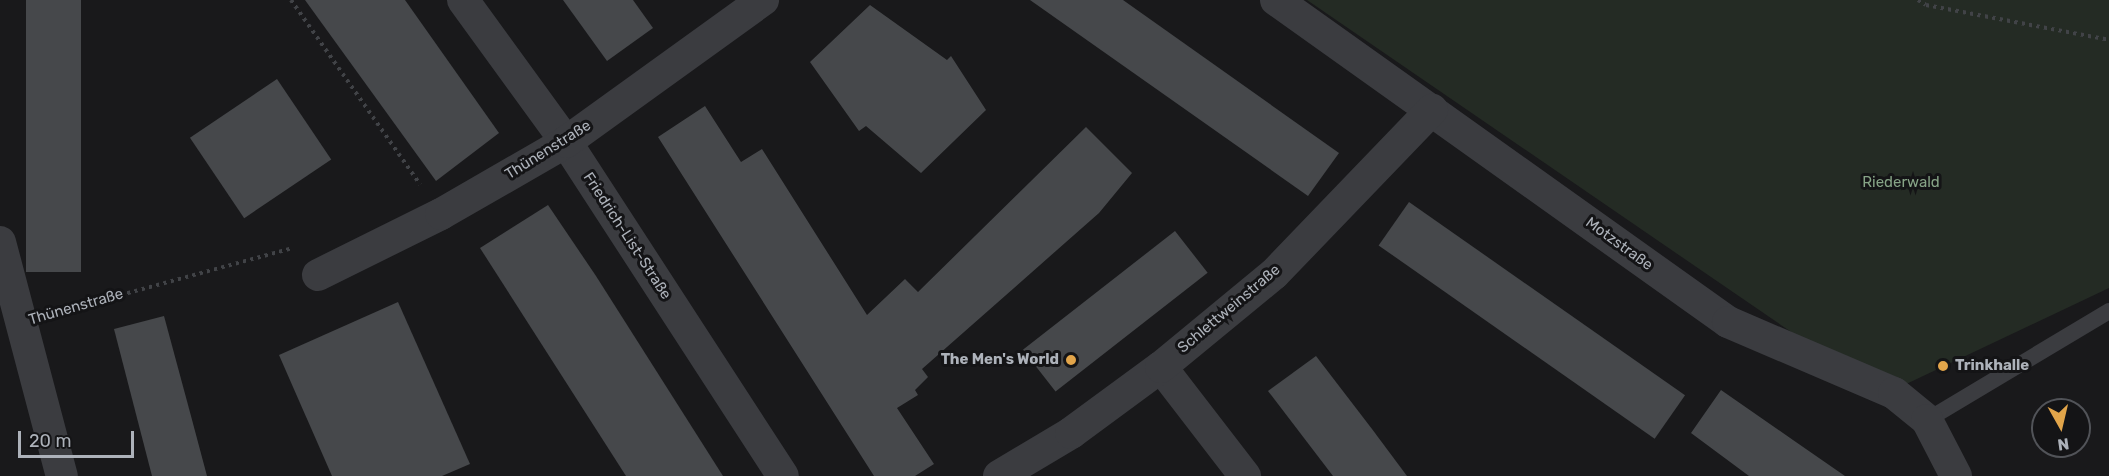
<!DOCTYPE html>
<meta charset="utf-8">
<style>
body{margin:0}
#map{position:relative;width:2109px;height:476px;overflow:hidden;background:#19191b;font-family:Rubik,sans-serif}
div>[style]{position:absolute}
.green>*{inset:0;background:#242b24}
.building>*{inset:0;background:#46484b;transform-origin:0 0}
.path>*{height:4px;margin-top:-2px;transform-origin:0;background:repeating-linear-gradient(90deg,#414347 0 3px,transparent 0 7.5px)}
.service>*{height:16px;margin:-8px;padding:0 8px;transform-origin:8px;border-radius:8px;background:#3b3c40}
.minor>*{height:32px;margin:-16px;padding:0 16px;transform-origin:16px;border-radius:16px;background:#3b3c40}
.dots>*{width:16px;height:16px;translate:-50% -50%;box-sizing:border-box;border:3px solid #141416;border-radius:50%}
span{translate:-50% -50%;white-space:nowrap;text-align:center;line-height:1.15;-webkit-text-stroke:6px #141416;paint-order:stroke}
.street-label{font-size:15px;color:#adb2ba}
.park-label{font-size:15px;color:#86a386}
.poi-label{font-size:15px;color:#adb2ba;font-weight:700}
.right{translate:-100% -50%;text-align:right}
.left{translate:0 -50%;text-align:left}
.north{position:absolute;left:2031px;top:398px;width:60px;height:60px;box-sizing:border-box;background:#141416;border:2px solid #515358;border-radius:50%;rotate:172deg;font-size:16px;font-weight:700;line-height:24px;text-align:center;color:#adb2ba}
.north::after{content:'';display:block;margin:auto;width:21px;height:27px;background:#e2a54a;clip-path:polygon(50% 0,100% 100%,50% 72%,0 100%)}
.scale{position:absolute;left:18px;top:431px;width:116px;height:27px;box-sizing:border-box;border:3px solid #adb2ba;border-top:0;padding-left:8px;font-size:18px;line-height:21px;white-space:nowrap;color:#adb2ba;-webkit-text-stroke:4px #141416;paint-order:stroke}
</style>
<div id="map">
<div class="green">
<div style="clip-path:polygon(1307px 0,2109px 0,2109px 288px,1883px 395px)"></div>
</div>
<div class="building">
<div style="left:26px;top:0;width:55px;height:272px"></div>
<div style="clip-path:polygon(305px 0,405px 0,499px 133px,436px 181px)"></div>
<div style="clip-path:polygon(563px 0,633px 0,653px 28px,607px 61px)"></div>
<div style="clip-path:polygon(1030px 0,1123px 0,1339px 153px,1308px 196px)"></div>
<div style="clip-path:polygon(870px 5px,947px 60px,951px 56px,986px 110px,921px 173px,866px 126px,859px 131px,810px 62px)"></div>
<div style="left:277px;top:79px;width:97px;height:105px;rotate:56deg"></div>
<div style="clip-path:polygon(705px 106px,741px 162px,762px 149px,867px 315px,905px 279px,918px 292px,1086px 127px,1132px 173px,1099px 213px,922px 369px,928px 377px,915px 390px,918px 395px,897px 408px,934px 464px,915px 476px,874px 476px,658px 137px)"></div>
<div style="left:1409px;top:202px;width:337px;height:53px;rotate:35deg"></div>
<div style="clip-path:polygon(548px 205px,596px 276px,723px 476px,626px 476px,480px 248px)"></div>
<div style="left:1175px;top:231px;width:53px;height:193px;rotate:52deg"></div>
<div style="clip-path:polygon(398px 302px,470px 464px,442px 476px,332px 476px,279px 355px)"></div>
<div style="clip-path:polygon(164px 316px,191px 416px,207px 476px,152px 476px,114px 329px)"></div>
<div style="clip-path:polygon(1316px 356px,1372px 429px,1407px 476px,1333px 476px,1268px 391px)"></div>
<div style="clip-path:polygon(1721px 390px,1793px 440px,1845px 476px,1749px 476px,1691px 433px)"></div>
</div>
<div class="path">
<div style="left:291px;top:0;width:225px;rotate:55deg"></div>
<div style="left:1918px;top:0;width:9px;rotate:32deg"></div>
<div style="left:1926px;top:5px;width:186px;rotate:10.8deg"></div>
<div style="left:55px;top:313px;width:247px;rotate:-15.3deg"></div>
</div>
<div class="service">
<div style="left:1927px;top:420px;width:212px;rotate:-30.9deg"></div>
</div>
<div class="minor">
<div style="left:463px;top:0;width:175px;rotate:54deg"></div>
<div style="left:566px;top:142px;width:398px;rotate:57deg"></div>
<div style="left:1276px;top:0;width:555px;rotate:35.47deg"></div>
<div style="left:1728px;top:322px;width:181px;rotate:23.2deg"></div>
<div style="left:1894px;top:393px;width:43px;rotate:39.3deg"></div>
<div style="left:1927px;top:420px;width:63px;rotate:62.6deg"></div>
<div style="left:0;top:242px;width:242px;rotate:75.2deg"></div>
<div style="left:318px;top:275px;width:137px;rotate:-26.4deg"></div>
<div style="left:441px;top:214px;width:144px;rotate:-29.9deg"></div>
<div style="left:566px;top:142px;width:243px;rotate:-35.8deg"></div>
<div style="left:1161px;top:367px;width:138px;rotate:52.4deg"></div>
<div style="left:999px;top:476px;width:84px;rotate:-30.8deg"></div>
<div style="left:1071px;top:433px;width:112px;rotate:-36.3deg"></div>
<div style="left:1161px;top:367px;width:146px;rotate:-39.5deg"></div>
<div style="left:1274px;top:274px;width:228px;rotate:-46.1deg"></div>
</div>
<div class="dots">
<div style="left:1071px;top:360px;background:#e2a54a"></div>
<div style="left:1943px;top:366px;background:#e2a54a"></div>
</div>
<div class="street-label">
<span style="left:548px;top:150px;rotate:-32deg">Thünenstraße</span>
<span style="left:627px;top:236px;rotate:57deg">Friedrich-List-Straße</span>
<span style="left:1619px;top:244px;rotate:36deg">Motzstraße</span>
<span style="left:76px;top:307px;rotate:-16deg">Thünenstraße</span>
<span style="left:1229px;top:309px;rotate:-40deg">Schlettweinstraße</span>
</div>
<div class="park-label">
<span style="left:1901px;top:183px">Riederwald</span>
</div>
<div class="poi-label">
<span class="right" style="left:1059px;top:360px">The Men's World</span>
<span class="left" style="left:1955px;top:366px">Trinkhalle</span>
</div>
<div class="north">N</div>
<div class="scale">20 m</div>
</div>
